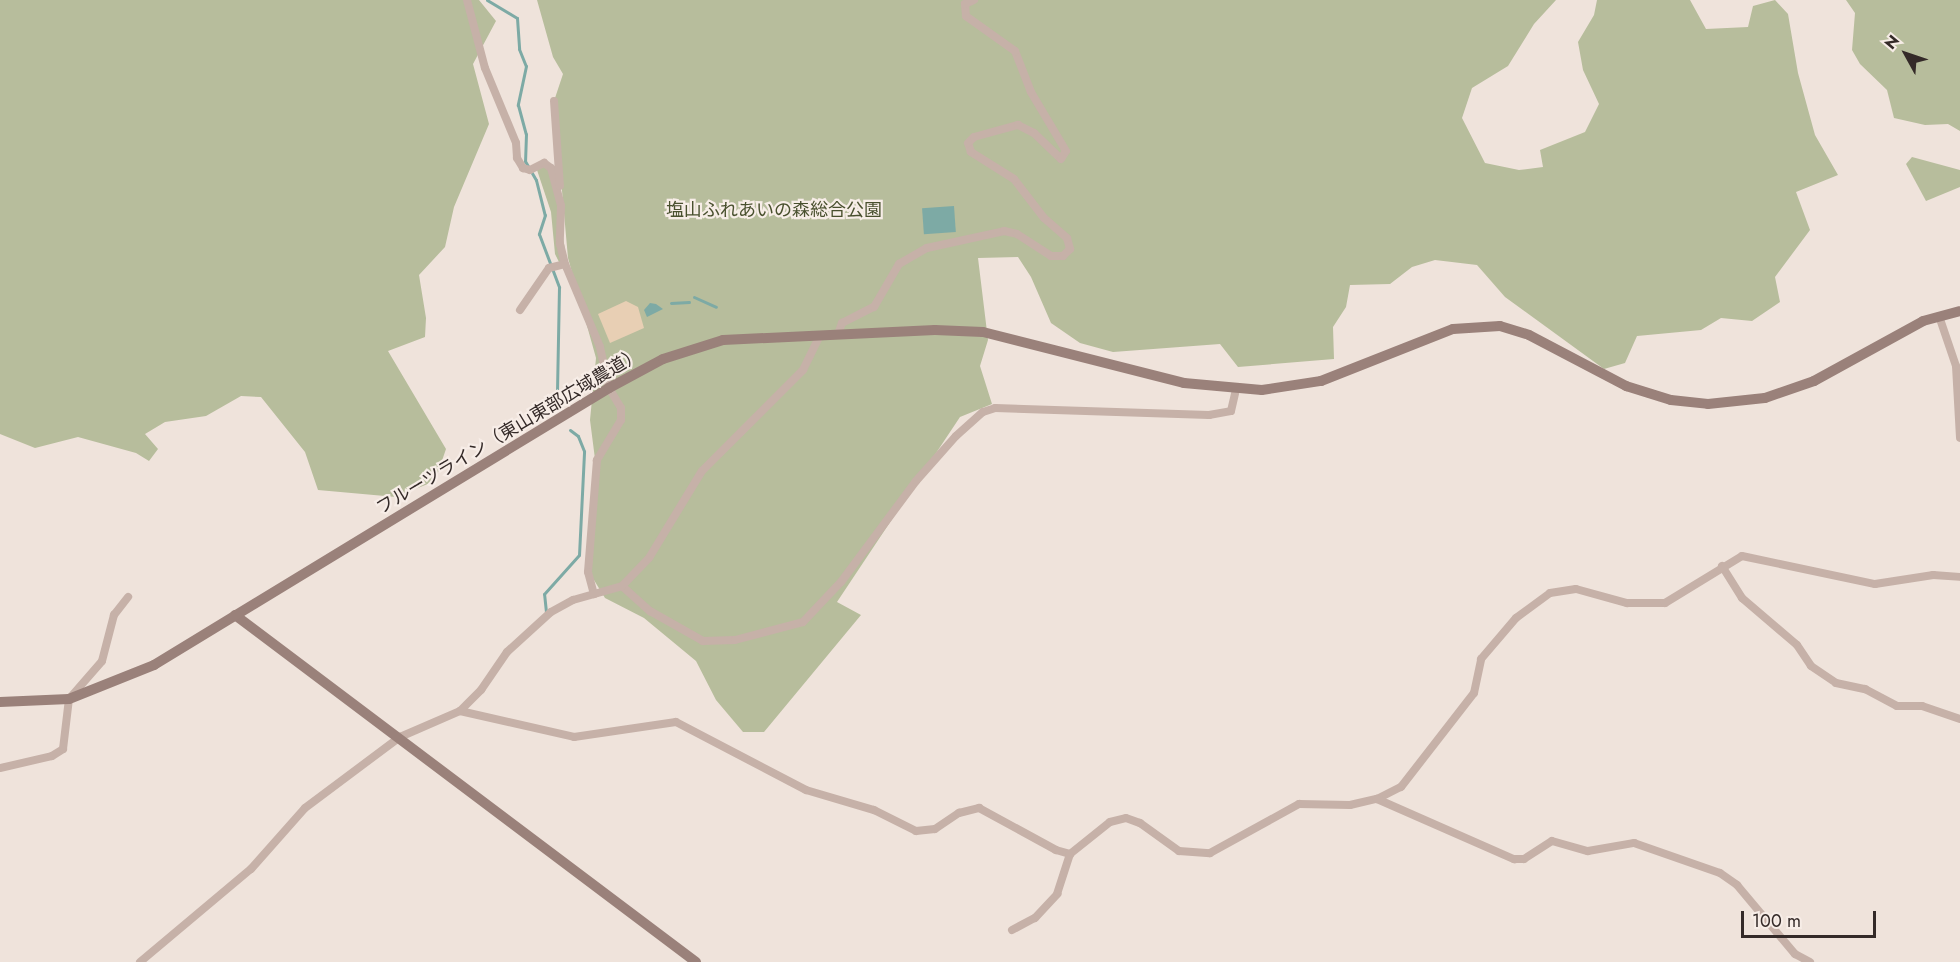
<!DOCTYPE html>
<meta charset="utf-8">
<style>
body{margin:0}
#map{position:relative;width:1960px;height:962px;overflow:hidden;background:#efe3db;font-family:Jost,"Noto Sans JP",sans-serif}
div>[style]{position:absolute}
.green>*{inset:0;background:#b7bd9c}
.sand>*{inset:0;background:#e8cfb4}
.water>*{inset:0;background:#7daaa5;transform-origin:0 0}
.stream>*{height:3px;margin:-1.5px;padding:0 1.5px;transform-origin:1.5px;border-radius:1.5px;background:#7daaa5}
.street>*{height:8px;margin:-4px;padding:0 4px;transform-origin:4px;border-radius:4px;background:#c6b1a8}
.secondary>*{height:10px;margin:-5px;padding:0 5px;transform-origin:5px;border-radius:5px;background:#9a817a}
span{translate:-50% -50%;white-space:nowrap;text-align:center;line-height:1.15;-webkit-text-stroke:4.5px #f7ede7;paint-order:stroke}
.park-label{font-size:18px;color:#49502e}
.street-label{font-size:18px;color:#342a28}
.north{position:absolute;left:1876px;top:24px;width:60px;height:60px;-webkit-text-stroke:4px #f7ede7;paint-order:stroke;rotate:310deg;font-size:16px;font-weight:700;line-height:24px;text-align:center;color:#342a28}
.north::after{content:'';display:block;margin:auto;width:21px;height:27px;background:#342a28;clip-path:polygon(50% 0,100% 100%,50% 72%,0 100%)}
.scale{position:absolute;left:1741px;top:911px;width:135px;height:27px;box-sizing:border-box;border:3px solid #342a28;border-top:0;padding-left:8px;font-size:18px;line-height:21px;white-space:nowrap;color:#342a28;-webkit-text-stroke:4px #f7ede7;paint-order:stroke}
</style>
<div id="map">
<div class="green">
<div style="clip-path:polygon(0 0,479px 0,496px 21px,473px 64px,489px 124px,454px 207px,445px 247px,419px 275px,426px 318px,425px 337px,388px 351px,446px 449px,435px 481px,396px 497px,318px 490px,305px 452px,261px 397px,241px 396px,206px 416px,165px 422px,145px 434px,158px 449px,149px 461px,136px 453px,78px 437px,35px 448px,0 434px)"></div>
<div style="clip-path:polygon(537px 0,1556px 0,1534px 24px,1508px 66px,1472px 88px,1462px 118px,1485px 163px,1519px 170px,1543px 167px,1540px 150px,1585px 132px,1599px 104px,1583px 70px,1578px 42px,1594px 15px,1597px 0,1690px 0,1706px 29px,1748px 27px,1753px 6px,1775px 0,1788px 14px,1798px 73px,1815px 135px,1838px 175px,1796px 192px,1810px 230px,1775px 277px,1780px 302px,1752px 321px,1721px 318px,1701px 330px,1637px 336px,1625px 363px,1604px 369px,1505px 297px,1477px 265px,1435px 260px,1412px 267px,1390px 284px,1350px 285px,1346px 307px,1333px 327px,1334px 359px,1238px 367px,1220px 344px,1113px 352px,1080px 343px,1051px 323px,1031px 277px,1018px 257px,978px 258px,988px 340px,980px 366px,992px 404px,960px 417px,837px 602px,861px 615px,764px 732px,743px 732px,716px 700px,696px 661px,644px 618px,605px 598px,589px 572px,595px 459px,590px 420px,596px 358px,568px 258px,554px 101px,563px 74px,553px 57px)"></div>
<div style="clip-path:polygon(1846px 0,1960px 0,1960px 131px,1948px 124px,1925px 125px,1894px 118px,1887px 90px,1860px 64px,1852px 50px,1855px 13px)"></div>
<div style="clip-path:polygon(1912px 157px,1960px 170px,1960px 187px,1926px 201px,1906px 164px)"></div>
<div style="clip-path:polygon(544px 163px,554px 179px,567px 263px,560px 264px,555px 254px,551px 212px,536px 167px)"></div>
</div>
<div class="sand">
<div style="clip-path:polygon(626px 301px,638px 307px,644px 328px,610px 343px,598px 314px)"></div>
</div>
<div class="water">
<div style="left:954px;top:206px;width:26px;height:32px;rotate:86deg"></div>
<div style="clip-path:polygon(650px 303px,656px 304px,663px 309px,647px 317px,644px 310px)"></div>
</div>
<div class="stream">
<div style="left:487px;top:0;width:35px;rotate:31deg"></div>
<div style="left:517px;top:18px;width:31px;rotate:86deg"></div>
<div style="left:519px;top:49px;width:18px;rotate:68deg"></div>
<div style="left:526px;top:66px;width:40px;rotate:102deg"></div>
<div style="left:518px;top:105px;width:30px;rotate:75deg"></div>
<div style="left:526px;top:134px;width:27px;rotate:92deg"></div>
<div style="left:525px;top:161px;width:22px;rotate:60deg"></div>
<div style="left:536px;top:180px;width:36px;rotate:76deg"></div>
<div style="left:545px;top:215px;width:20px;rotate:108deg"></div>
<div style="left:539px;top:234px;width:57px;rotate:69.3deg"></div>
<div style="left:559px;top:287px;width:108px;rotate:91.1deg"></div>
<div style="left:694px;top:297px;width:24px;rotate:24deg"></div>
<div style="left:671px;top:303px;width:18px;rotate:-3deg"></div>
<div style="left:546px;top:612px;width:18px;rotate:-96deg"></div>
<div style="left:544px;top:594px;width:52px;rotate:-48.1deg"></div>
<div style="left:579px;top:555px;width:104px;rotate:-87.2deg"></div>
<div style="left:584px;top:451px;width:16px;rotate:-112deg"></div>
<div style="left:578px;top:436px;width:10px;rotate:-143deg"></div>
</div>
<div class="street">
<div style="left:467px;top:0;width:70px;rotate:75.2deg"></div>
<div style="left:485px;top:68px;width:81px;rotate:67.5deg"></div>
<div style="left:516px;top:143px;width:15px;rotate:86deg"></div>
<div style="left:517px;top:158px;width:12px;rotate:59deg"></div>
<div style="left:523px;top:168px;width:7px;rotate:16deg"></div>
<div style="left:530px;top:170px;width:16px;rotate:-27deg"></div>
<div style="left:544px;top:163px;width:9px;rotate:36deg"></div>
<div style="left:551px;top:168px;width:39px;rotate:75deg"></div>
<div style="left:561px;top:206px;width:38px;rotate:92deg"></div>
<div style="left:560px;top:244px;width:21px;rotate:76deg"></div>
<div style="left:565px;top:264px;width:90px;rotate:67.1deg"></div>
<div style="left:600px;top:347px;width:42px;rotate:77.6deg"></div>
<div style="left:609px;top:388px;width:23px;rotate:59deg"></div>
<div style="left:621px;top:408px;width:12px;rotate:90deg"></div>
<div style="left:621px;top:420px;width:47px;rotate:121deg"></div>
<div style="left:597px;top:460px;width:112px;rotate:94.6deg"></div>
<div style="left:588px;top:572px;width:23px;rotate:75deg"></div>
<div style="left:554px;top:101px;width:85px;rotate:86deg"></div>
<div style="left:520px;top:310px;width:51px;rotate:-55.4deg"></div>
<div style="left:549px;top:268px;width:16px;rotate:-14deg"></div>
<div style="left:1939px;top:316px;width:53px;rotate:71.2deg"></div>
<div style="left:1956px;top:366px;width:72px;rotate:86.8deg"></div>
<div style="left:838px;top:334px;width:12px;rotate:-70deg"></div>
<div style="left:842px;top:323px;width:36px;rotate:-27deg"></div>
<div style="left:874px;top:307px;width:50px;rotate:-59.8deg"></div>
<div style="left:899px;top:264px;width:32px;rotate:-30deg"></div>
<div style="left:927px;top:248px;width:79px;rotate:-12.4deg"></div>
<div style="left:1004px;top:231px;width:13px;rotate:13deg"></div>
<div style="left:1017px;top:234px;width:40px;rotate:32.9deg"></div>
<div style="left:1051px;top:256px;width:12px"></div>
<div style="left:1063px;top:256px;width:10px;rotate:-45deg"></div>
<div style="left:1070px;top:249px;width:11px;rotate:-105deg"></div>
<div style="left:1067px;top:238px;width:30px;rotate:-139deg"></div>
<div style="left:1044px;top:218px;width:49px;rotate:-127.6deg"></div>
<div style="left:1014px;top:179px;width:51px;rotate:-147.9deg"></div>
<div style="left:971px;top:152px;width:9px;rotate:-108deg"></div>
<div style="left:968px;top:143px;width:8px;rotate:-45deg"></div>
<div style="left:974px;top:137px;width:46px;rotate:-15.3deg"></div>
<div style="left:1018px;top:125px;width:18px;rotate:27deg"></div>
<div style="left:1034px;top:133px;width:37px;rotate:44deg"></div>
<div style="left:1061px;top:159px;width:9px;rotate:-58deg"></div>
<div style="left:1066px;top:151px;width:69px;rotate:-120.7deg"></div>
<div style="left:1031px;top:92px;width:44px;rotate:-111.3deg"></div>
<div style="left:1015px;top:51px;width:60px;rotate:-144.5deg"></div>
<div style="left:966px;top:16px;width:12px;rotate:-95deg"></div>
<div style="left:965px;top:4px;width:10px;rotate:-24deg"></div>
<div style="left:1722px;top:566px;width:38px;rotate:58deg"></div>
<div style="left:1742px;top:598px;width:72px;rotate:40.5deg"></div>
<div style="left:1797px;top:645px;width:25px;rotate:56deg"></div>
<div style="left:1811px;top:666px;width:30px;rotate:34deg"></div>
<div style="left:1836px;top:683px;width:30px;rotate:12deg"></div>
<div style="left:1865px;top:689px;width:36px;rotate:28deg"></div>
<div style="left:1897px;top:706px;width:25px"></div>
<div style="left:1922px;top:706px;width:40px;rotate:18.9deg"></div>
<div style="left:622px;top:586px;width:38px;rotate:42deg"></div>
<div style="left:650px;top:611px;width:61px;rotate:29.5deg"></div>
<div style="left:703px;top:641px;width:32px;rotate:-2deg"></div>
<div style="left:735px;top:640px;width:70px;rotate:-14.8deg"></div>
<div style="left:803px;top:622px;width:55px;rotate:-46.5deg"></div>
<div style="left:841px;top:582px;width:126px;rotate:-53.4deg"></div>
<div style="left:916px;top:481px;width:60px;rotate:-48.4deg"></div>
<div style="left:956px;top:436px;width:36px;rotate:-42deg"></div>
<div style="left:983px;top:412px;width:13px;rotate:-18deg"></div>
<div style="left:995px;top:408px;width:214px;rotate:1.9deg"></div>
<div style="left:1209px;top:415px;width:22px;rotate:-10deg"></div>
<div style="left:1231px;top:411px;width:22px;rotate:-77deg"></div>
<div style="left:460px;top:711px;width:117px;rotate:12.8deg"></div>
<div style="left:574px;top:737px;width:103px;rotate:-8.4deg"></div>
<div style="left:676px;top:722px;width:147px;rotate:27.6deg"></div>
<div style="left:806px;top:790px;width:71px;rotate:16.4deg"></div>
<div style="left:874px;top:810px;width:47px;rotate:26.6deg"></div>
<div style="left:916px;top:831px;width:19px;rotate:-6deg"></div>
<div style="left:935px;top:829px;width:29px;rotate:-34deg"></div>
<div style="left:959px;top:813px;width:21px;rotate:-14deg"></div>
<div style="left:979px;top:808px;width:88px;rotate:28.6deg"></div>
<div style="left:1056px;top:850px;width:15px;rotate:16deg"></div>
<div style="left:1070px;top:854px;width:51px;rotate:-38.7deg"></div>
<div style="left:1110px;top:822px;width:16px;rotate:-14deg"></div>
<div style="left:1126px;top:818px;width:15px;rotate:20deg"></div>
<div style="left:1140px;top:823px;width:48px;rotate:35.7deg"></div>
<div style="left:1179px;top:851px;width:31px;rotate:4deg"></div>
<div style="left:1210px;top:853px;width:102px;rotate:-28.8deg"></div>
<div style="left:1299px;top:804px;width:51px;rotate:1.1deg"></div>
<div style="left:1350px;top:805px;width:28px;rotate:-13deg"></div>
<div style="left:1377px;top:799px;width:27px;rotate:-27deg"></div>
<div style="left:1401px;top:787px;width:119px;rotate:-52.2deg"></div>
<div style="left:1474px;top:693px;width:35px;rotate:-78deg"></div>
<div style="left:1481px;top:659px;width:54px;rotate:-49.5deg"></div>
<div style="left:1516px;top:618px;width:42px;rotate:-36.3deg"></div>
<div style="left:1550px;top:593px;width:26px;rotate:-9deg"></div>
<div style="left:1576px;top:589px;width:53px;rotate:15.4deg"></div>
<div style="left:1627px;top:603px;width:38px"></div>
<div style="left:1665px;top:603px;width:90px;rotate:-31.4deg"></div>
<div style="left:1742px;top:556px;width:136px;rotate:11.9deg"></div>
<div style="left:1875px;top:584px;width:59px;rotate:-8.8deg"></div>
<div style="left:1933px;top:575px;width:27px;rotate:4deg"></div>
<div style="left:0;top:768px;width:53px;rotate:-13deg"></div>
<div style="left:52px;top:756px;width:13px;rotate:-32deg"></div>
<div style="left:63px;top:749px;width:50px;rotate:-83.2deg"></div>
<div style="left:69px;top:699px;width:50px;rotate:-49deg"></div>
<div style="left:102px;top:661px;width:48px;rotate:-75.4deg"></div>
<div style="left:114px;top:615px;width:23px;rotate:-52deg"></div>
<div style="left:1377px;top:799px;width:150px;rotate:23.7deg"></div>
<div style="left:1514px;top:859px;width:10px"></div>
<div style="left:1524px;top:859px;width:33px;rotate:-33deg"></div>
<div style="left:1552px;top:841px;width:37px;rotate:16deg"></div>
<div style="left:1588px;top:851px;width:47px;rotate:-9.9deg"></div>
<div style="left:1634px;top:843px;width:91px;rotate:19.2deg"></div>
<div style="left:1720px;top:873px;width:21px;rotate:35deg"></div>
<div style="left:1737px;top:885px;width:90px;rotate:50deg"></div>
<div style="left:1795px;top:954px;width:17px;rotate:28deg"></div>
<div style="left:1012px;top:930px;width:26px;rotate:-28deg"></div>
<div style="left:1035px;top:918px;width:33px;rotate:-47deg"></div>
<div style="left:1057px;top:894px;width:42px;rotate:-72deg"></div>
<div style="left:140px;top:962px;width:145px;rotate:-40deg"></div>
<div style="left:251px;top:869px;width:81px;rotate:-48.5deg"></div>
<div style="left:305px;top:808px;width:119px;rotate:-36.8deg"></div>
<div style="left:400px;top:737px;width:65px;rotate:-23.4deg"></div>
<div style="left:460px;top:711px;width:30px;rotate:-45deg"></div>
<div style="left:481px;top:690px;width:46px;rotate:-55.6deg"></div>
<div style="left:507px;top:652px;width:59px;rotate:-42.3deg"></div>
<div style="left:551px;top:612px;width:25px;rotate:-29deg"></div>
<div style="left:573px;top:600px;width:51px;rotate:-15.9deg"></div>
<div style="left:622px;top:586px;width:39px;rotate:-46deg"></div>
<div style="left:649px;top:558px;width:102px;rotate:-58.7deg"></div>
<div style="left:702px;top:471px;width:143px;rotate:-45deg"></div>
<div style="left:803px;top:370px;width:39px;rotate:-64deg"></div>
</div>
<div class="secondary">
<div style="left:235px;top:615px;width:577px;rotate:36.97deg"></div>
<div style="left:0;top:702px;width:69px;rotate:-2.5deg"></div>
<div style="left:69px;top:699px;width:92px;rotate:-21.8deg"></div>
<div style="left:154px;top:665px;width:533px;rotate:-31.33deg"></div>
<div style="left:609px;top:388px;width:61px;rotate:-28.2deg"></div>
<div style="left:663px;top:359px;width:63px;rotate:-17.6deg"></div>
<div style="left:723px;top:340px;width:212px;rotate:-2.7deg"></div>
<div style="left:935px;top:330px;width:48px;rotate:2.4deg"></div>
<div style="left:983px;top:332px;width:207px;rotate:14.2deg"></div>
<div style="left:1184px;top:383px;width:78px;rotate:5.1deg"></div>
<div style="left:1262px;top:390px;width:60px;rotate:-8.7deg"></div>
<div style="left:1321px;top:381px;width:142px;rotate:-21.5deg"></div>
<div style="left:1453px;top:329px;width:47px;rotate:-3.7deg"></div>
<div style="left:1500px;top:326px;width:30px;rotate:17deg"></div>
<div style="left:1529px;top:335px;width:110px;rotate:27.7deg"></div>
<div style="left:1626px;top:386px;width:47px;rotate:17.3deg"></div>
<div style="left:1671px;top:400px;width:37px;rotate:6deg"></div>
<div style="left:1708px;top:404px;width:57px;rotate:-6deg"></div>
<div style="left:1765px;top:398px;width:52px;rotate:-19.1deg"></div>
<div style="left:1814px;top:381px;width:124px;rotate:-28.8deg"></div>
<div style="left:1923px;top:321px;width:38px;rotate:-15deg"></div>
</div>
<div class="park-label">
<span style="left:774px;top:210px">塩山ふれあいの森総合公園</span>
</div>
<div class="street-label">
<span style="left:509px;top:431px;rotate:-31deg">フルーツライン（東山東部広域農道）</span>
</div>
<div class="north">N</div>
<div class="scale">100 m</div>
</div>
